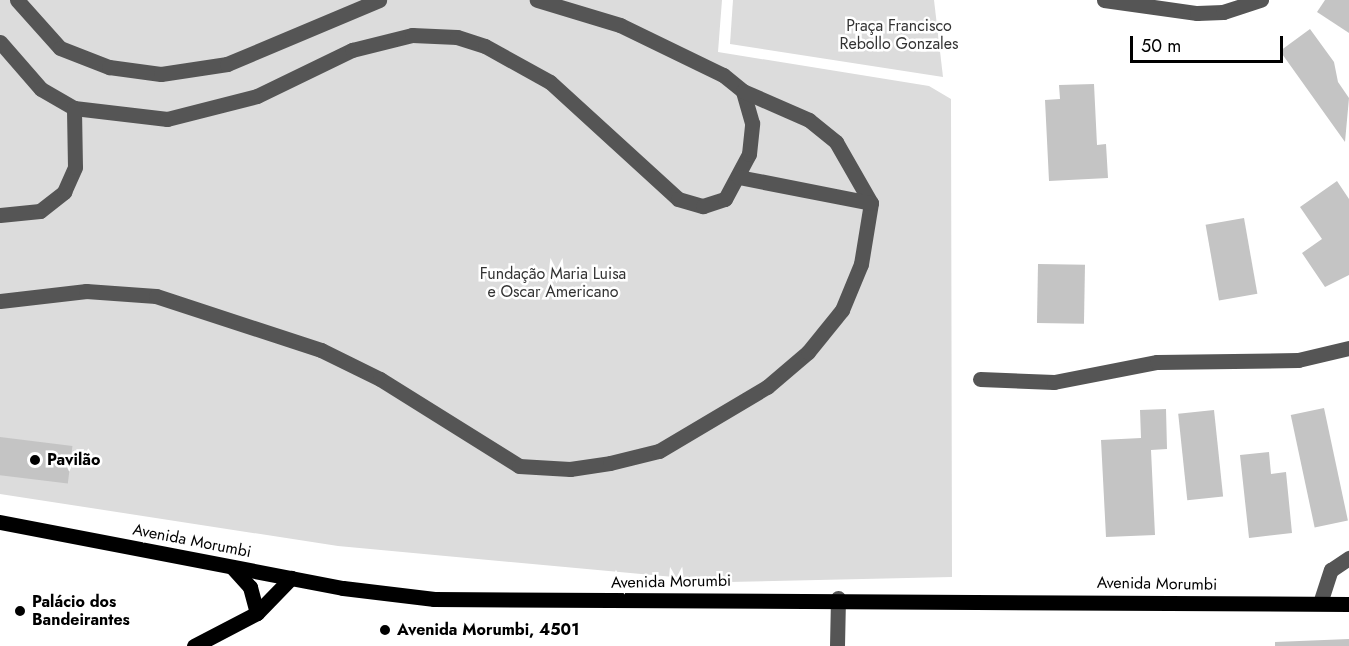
<!DOCTYPE html>
<meta charset="utf-8">
<style>
body{margin:0}
#map{position:relative;width:1349px;height:646px;overflow:hidden;background:#fff;font-family:Jost,sans-serif}
div>[style]{position:absolute}
.green>*{inset:0;background:#dcdcdc}
.building>*{inset:0;background:#c4c4c4;transform-origin:0 0}
.minor>*{height:15px;margin:-7.5px;padding:0 7.5px;transform-origin:7.5px;border-radius:7.5px;background:#555}
.major>*{height:15px;margin:-7.5px;padding:0 7.5px;transform-origin:7.5px;border-radius:7.5px;background:#000}
.dots>*{width:16px;height:16px;translate:-50% -50%;box-sizing:border-box;border:3px solid #fff;border-radius:50%}
span{translate:-50% -50%;white-space:nowrap;text-align:center;line-height:1.15;-webkit-text-stroke:5px #fff;paint-order:stroke}
.park-label{font-size:16px;color:#333}
.poi-label{font-size:16px;color:#000;font-weight:700}
.left{translate:0 -50%;text-align:left}
.street-label{font-size:16px;color:#000}
.scale{position:absolute;left:1130px;top:36px;width:153px;height:27px;box-sizing:border-box;border:3px solid #000;border-top:0;padding-left:8px;font-size:18px;line-height:21px;white-space:nowrap;color:#000;-webkit-text-stroke:4px #fff;paint-order:stroke}
</style>
<div id="map">
<div class="green">
<div style="clip-path:polygon(0 0,722px 0,718px 52px,929px 86px,951px 99px,952px 577px,728px 582px,338px 546px,0 494px)"></div>
<div style="clip-path:polygon(733px 0,934px 0,943px 77px,730px 44px)"></div>
</div>
<div class="building">
<div style="clip-path:polygon(1325px 0,1349px 0,1349px 33px,1317px 12px)"></div>
<div style="clip-path:polygon(1310px 29px,1334px 62px,1338px 82px,1349px 98px,1345px 142px,1280px 51px)"></div>
<div style="clip-path:polygon(1094px 84px,1097px 145px,1106px 144px,1108px 178px,1049px 181px,1045px 100px,1060px 99px,1059px 85px)"></div>
<div style="clip-path:polygon(1337px 181px,1349px 199px,1349px 275px,1325px 287px,1302px 253px,1322px 239px,1300px 207px)"></div>
<div style="left:1244px;top:218px;width:77px;height:39px;rotate:80deg"></div>
<div style="left:1038px;top:264px;width:47px;height:59px;rotate:1deg"></div>
<div style="left:1324px;top:408px;width:115px;height:34px;rotate:78deg"></div>
<div style="clip-path:polygon(1166px 409px,1167px 449px,1151px 450px,1155px 535px,1106px 537px,1101px 440px,1141px 438px,1140px 410px)"></div>
<div style="left:1214px;top:410px;width:87px;height:36px;rotate:84deg"></div>
<div style="left:0;top:437px;width:73px;height:38px;rotate:7deg"></div>
<div style="clip-path:polygon(1269px 452px,1271px 474px,1286px 472px,1292px 533px,1249px 538px,1240px 455px)"></div>
<div style="clip-path:polygon(1349px 639px,1349px 646px,1275px 646px,1275px 642px)"></div>
</div>
<div class="minor">
<div style="left:17px;top:0;width:64px;rotate:48.1deg"></div>
<div style="left:60px;top:48px;width:53px;rotate:21.2deg"></div>
<div style="left:109px;top:67px;width:52px;rotate:7.7deg"></div>
<div style="left:161px;top:74px;width:67px;rotate:-8.6deg"></div>
<div style="left:227px;top:64px;width:165px;rotate:-22.8deg"></div>
<div style="left:1104px;top:0;width:94px;rotate:8deg"></div>
<div style="left:1197px;top:13px;width:26px;rotate:-2deg"></div>
<div style="left:1223px;top:12px;width:40px;rotate:-18deg"></div>
<div style="left:0;top:42px;width:62px;rotate:48.9deg"></div>
<div style="left:41px;top:89px;width:38px;rotate:30deg"></div>
<div style="left:74px;top:108px;width:94px;rotate:6.7deg"></div>
<div style="left:167px;top:119px;width:93px;rotate:-14.3deg"></div>
<div style="left:257px;top:96px;width:106px;rotate:-25.8deg"></div>
<div style="left:352px;top:50px;width:62px;rotate:-14deg"></div>
<div style="left:412px;top:35px;width:45px;rotate:2.5deg"></div>
<div style="left:457px;top:37px;width:29px;rotate:18deg"></div>
<div style="left:485px;top:46px;width:74px;rotate:29deg"></div>
<div style="left:550px;top:82px;width:173px;rotate:42.4deg"></div>
<div style="left:678px;top:199px;width:26px;rotate:16deg"></div>
<div style="left:703px;top:206px;width:23px;rotate:-18deg"></div>
<div style="left:725px;top:199px;width:51px;rotate:-61.9deg"></div>
<div style="left:749px;top:154px;width:31px;rotate:-84deg"></div>
<div style="left:752px;top:123px;width:33px;rotate:-106deg"></div>
<div style="left:743px;top:91px;width:26px;rotate:-141deg"></div>
<div style="left:723px;top:75px;width:114px;rotate:-154.1deg"></div>
<div style="left:620px;top:25px;width:87px;rotate:-163.2deg"></div>
<div style="left:743px;top:91px;width:72px;rotate:23.7deg"></div>
<div style="left:809px;top:120px;width:35px;rotate:39deg"></div>
<div style="left:836px;top:142px;width:70px;rotate:60.2deg"></div>
<div style="left:0;top:215px;width:40px;rotate:-5.7deg"></div>
<div style="left:40px;top:211px;width:31px;rotate:-38deg"></div>
<div style="left:64px;top:192px;width:27px;rotate:-66deg"></div>
<div style="left:75px;top:167px;width:59px;rotate:-91deg"></div>
<div style="left:0;top:301px;width:87px;rotate:-6.6deg"></div>
<div style="left:86px;top:291px;width:70px;rotate:4.1deg"></div>
<div style="left:156px;top:296px;width:174px;rotate:18.1deg"></div>
<div style="left:321px;top:350px;width:66px;rotate:26.2deg"></div>
<div style="left:380px;top:379px;width:164px;rotate:32deg"></div>
<div style="left:519px;top:466px;width:51px;rotate:3.4deg"></div>
<div style="left:570px;top:469px;width:40px;rotate:-8.5deg"></div>
<div style="left:610px;top:463px;width:50px;rotate:-13.8deg"></div>
<div style="left:659px;top:451px;width:126px;rotate:-30.7deg"></div>
<div style="left:767px;top:387px;width:54px;rotate:-40.5deg"></div>
<div style="left:808px;top:352px;width:54px;rotate:-51deg"></div>
<div style="left:842px;top:310px;width:50px;rotate:-67.6deg"></div>
<div style="left:861px;top:264px;width:62px;rotate:-80.7deg"></div>
<div style="left:871px;top:203px;width:135px;rotate:-168.9deg"></div>
<div style="left:980px;top:379px;width:74px;rotate:2.3deg"></div>
<div style="left:1054px;top:382px;width:105px;rotate:-11deg"></div>
<div style="left:1157px;top:362px;width:141px;rotate:-0.8deg"></div>
<div style="left:1298px;top:360px;width:52px;rotate:-13.2deg"></div>
<div style="left:1320px;top:603px;width:35px;rotate:-72deg"></div>
<div style="left:1331px;top:570px;width:22px;rotate:-34deg"></div>
<div style="left:837px;top:646px;width:48px;rotate:-88.8deg"></div>
</div>
<div class="major">
<div style="left:0;top:522px;width:349px;rotate:10.9deg"></div>
<div style="left:343px;top:588px;width:92px;rotate:6.9deg"></div>
<div style="left:434px;top:599px;width:915px;rotate:0.31deg"></div>
<div style="left:232px;top:567px;width:27px;rotate:48deg"></div>
<div style="left:250px;top:587px;width:27px;rotate:75deg"></div>
<div style="left:194px;top:646px;width:71px;rotate:-27.6deg"></div>
<div style="left:257px;top:613px;width:49px;rotate:-45.8deg"></div>
</div>
<div class="dots">
<div style="left:35px;top:460px;background:#000"></div>
<div style="left:20px;top:611px;background:#000"></div>
<div style="left:385px;top:630px;background:#000"></div>
</div>
<div class="park-label">
<span style="left:899px;top:35px">Praça Francisco<br>Rebollo Gonzales</span>
<span style="left:553px;top:283px">Fundação Maria Luisa<br>e Oscar Americano</span>
</div>
<div class="poi-label">
<span class="left" style="left:47px;top:460px">Pavilão</span>
<span class="left" style="left:32px;top:611px">Palácio dos<br>Bandeirantes</span>
<span class="left" style="left:397px;top:630px">Avenida Morumbi, 4501</span>
</div>
<div class="street-label">
<span style="left:192px;top:541px;rotate:11deg">Avenida Morumbi</span>
<span style="left:671px;top:582px;rotate:-1deg">Avenida Morumbi</span>
<span style="left:1157px;top:584px;rotate:1deg">Avenida Morumbi</span>
</div>
<div class="scale">50 m</div>
</div>
